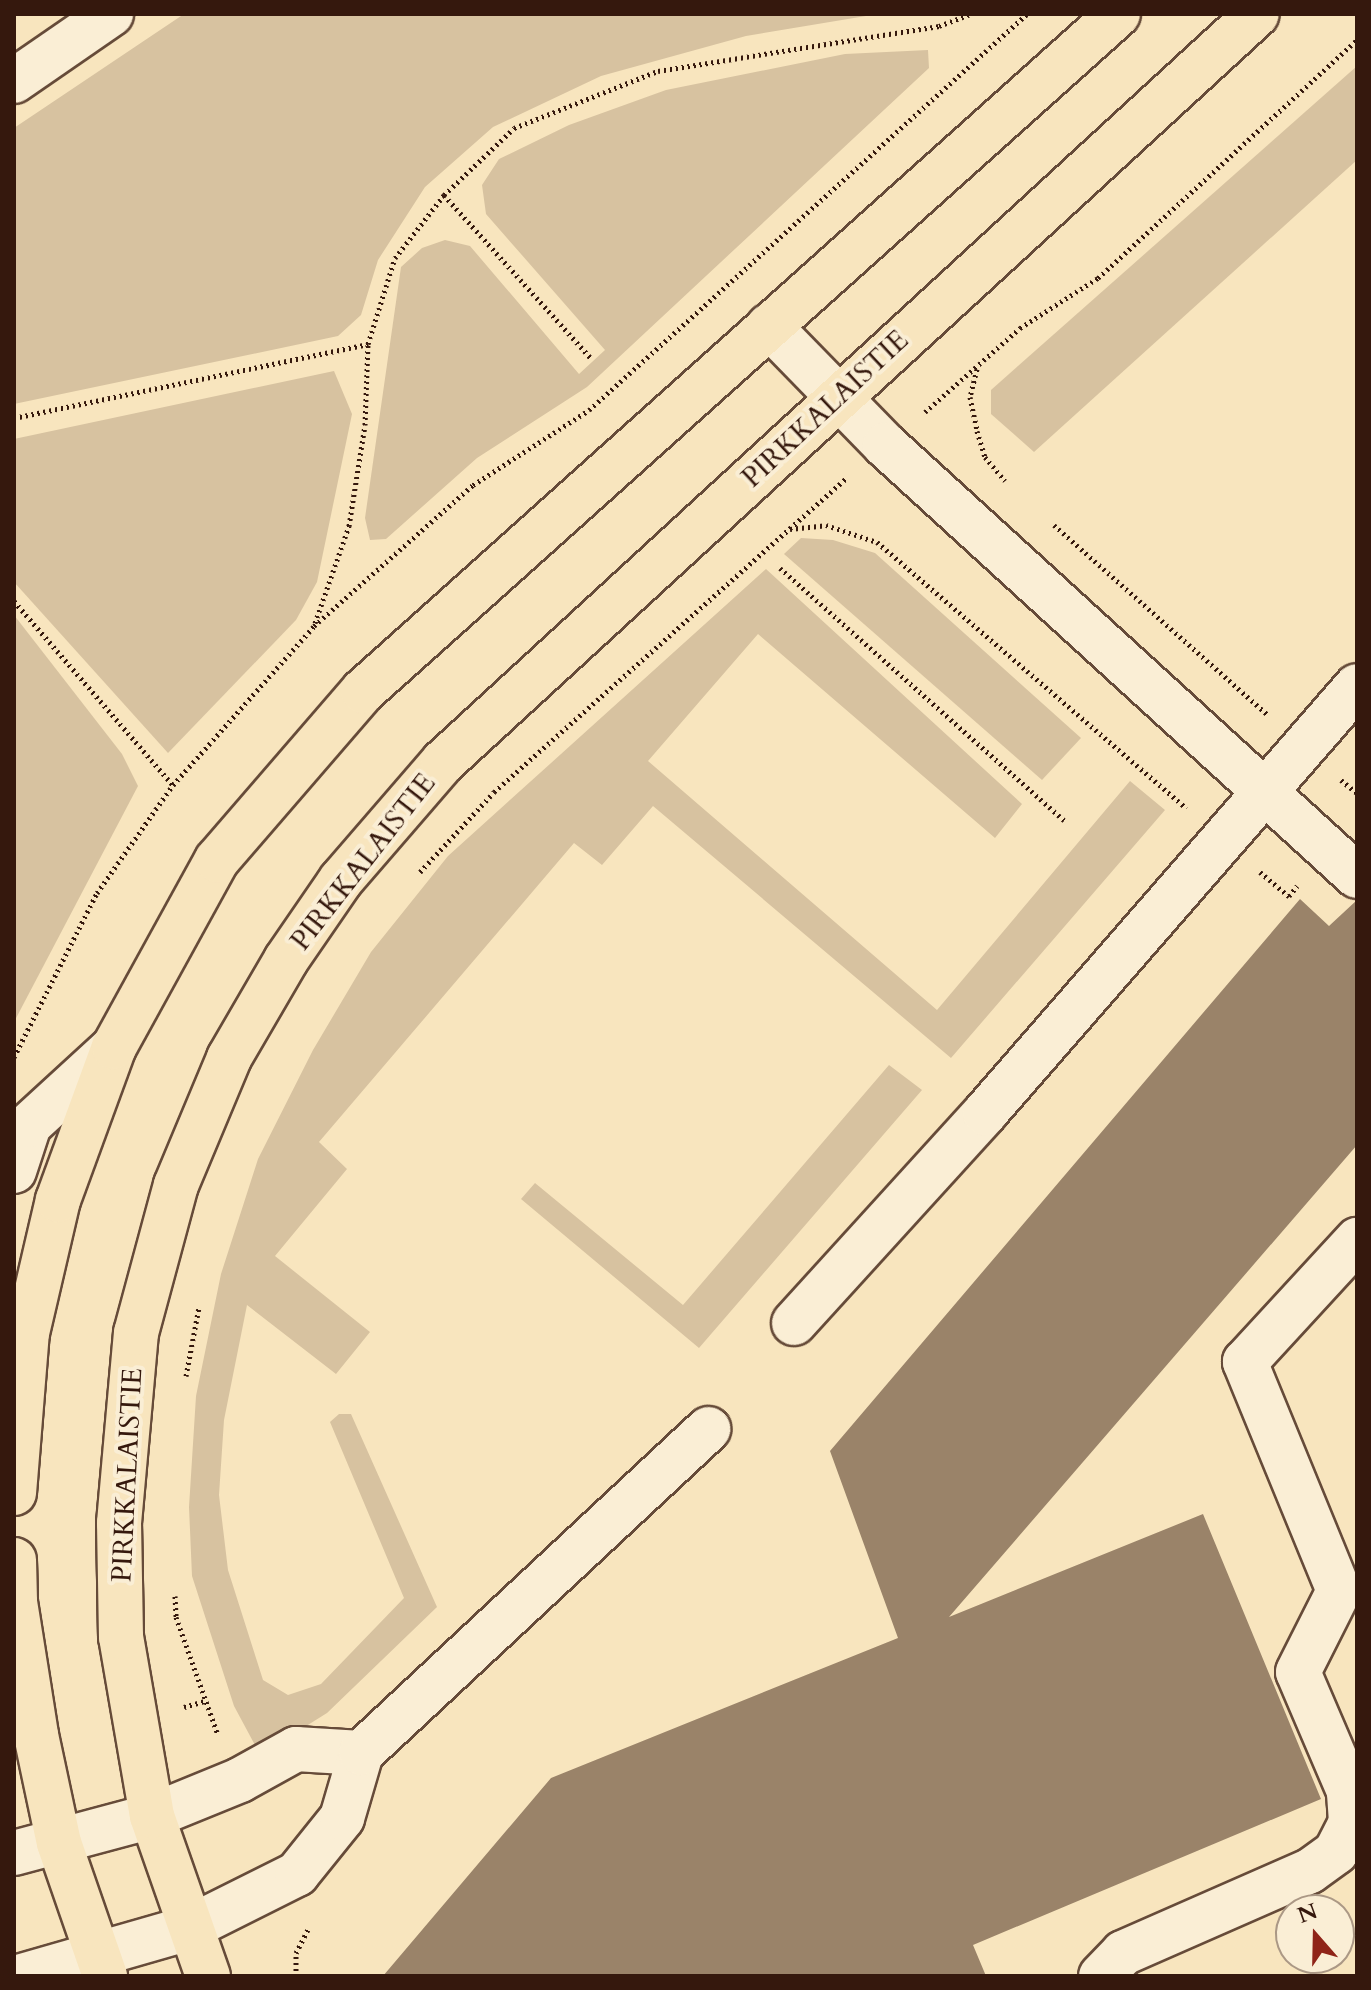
<!DOCTYPE html>
<style>
body{margin:0}
#map{position:relative;width:1371px;height:1990px;overflow:hidden;background:#f8e5be;font-family:Cardo,serif}
div>[style]{position:absolute}
.green>*{inset:0;background:#d7c2a0}
.building>*{inset:0;background:#9a8369}
.path>*{height:5px;margin-top:-2.5px;transform-origin:0;background:repeating-linear-gradient(90deg,#35180d 0 2px,transparent 0 6px)}
.roads{filter:drop-shadow(2px 0 #664b39) drop-shadow(-2px 0 #664b39) drop-shadow(0 2px #664b39) drop-shadow(0 -2px #664b39)}
.minor>*{height:44px;margin:-22px;padding:0 22px;transform-origin:22px;border-radius:22px;background:#faeed5}
.major>*{height:44px;margin:-22px;padding:0 22px;transform-origin:22px;border-radius:22px;background:#f8e5be}
span{translate:-50% -50%;white-space:nowrap;text-align:center;line-height:1.15;-webkit-text-stroke:8px #faeed5;paint-order:stroke}
.street-label{font-size:28px;color:#35180d}
.frame{position:absolute;inset:0;border:16px solid #35180d;pointer-events:none}
.north{position:absolute;left:1275px;top:1894px;width:80px;height:80px;box-sizing:border-box;background:#faeed5;border:2px solid #ab9885;border-radius:50%;rotate:340deg;font-size:22px;font-weight:700;line-height:32px;text-align:center;color:#35180d}
.north::after{content:'';display:block;margin:auto;width:28px;height:36px;background:#8f2418;clip-path:polygon(50% 0,100% 100%,50% 72%,0 100%)}
</style>
<div id="map">
<div class="green">
<div style="clip-path:polygon(184px 14px,878px 14px,746px 36px,601px 76px,493px 127px,425px 187px,378px 260px,361px 315px,338px 336px,14px 404px,14px 128px)"></div>
<div style="clip-path:polygon(928px 50px,929px 68px,587px 387px,477px 458px,386px 539px,370px 540px,365px 518px,401px 267px,422px 248px,445px 240px,470px 246px,579px 374px,605px 350px,486px 214px,482px 185px,499px 159px,569px 125px,666px 90px,845px 54px)"></div>
<div style="clip-path:polygon(1357px 66px,1357px 160px,1034px 452px,991px 414px,991px 390px)"></div>
<div style="clip-path:polygon(334px 371px,352px 414px,317px 582px,296px 620px,168px 753px,14px 582px,14px 439px)"></div>
<div style="clip-path:polygon(801px 538px,833px 540px,875px 553px,1081px 738px,1042px 780px,784px 554px)"></div>
<div style="clip-path:polygon(766px 569px,1022px 804px,995px 838px,758px 634px,648px 761px,937px 1010px,1130px 781px,1165px 810px,951px 1058px,653px 806px,602px 865px,574px 843px,319px 1142px,347px 1169px,275px 1256px,370px 1332px,336px 1374px,247px 1305px,224px 1420px,219px 1495px,228px 1570px,263px 1680px,288px 1695px,321px 1684px,404px 1598px,330px 1422px,339px 1414px,351px 1414px,437px 1607px,327px 1713px,287px 1738px,256px 1747px,234px 1706px,192px 1576px,189px 1507px,196px 1396px,221px 1274px,258px 1159px,313px 1050px,371px 952px,448px 856px)"></div>
<div style="clip-path:polygon(14px 615px,122px 754px,138px 786px,14px 1022px)"></div>
<div style="clip-path:polygon(889px 1065px,922px 1090px,699px 1348px,521px 1199px,535px 1183px,683px 1305px)"></div>
</div>
<div class="building">
<div style="clip-path:polygon(1300px 899px,1329px 926px,1357px 900px,1357px 1145px,949px 1617px,1203px 1514px,1321px 1799px,973px 1945px,986px 1976px,383px 1976px,551px 1778px,898px 1638px,830px 1451px)"></div>
</div>
<div class="path">
<div style="left:444px;top:195px;width:219px;rotate:48deg"></div>
<div style="left:977px;top:369px;width:29px;rotate:104deg"></div>
<div style="left:970px;top:397px;width:35px;rotate:78deg"></div>
<div style="left:977px;top:431px;width:27px;rotate:73deg"></div>
<div style="left:985px;top:457px;width:31px;rotate:50deg"></div>
<div style="left:925px;top:412px;width:127px;rotate:-41.5deg"></div>
<div style="left:1020px;top:328px;width:93px;rotate:-32.7deg"></div>
<div style="left:1098px;top:278px;width:352px;rotate:-42.6deg"></div>
<div style="left:14px;top:418px;width:362px;rotate:-11.8deg"></div>
<div style="left:1054px;top:525px;width:286px;rotate:41.6deg"></div>
<div style="left:790px;top:529px;width:36px;rotate:-6deg"></div>
<div style="left:826px;top:525px;width:54px;rotate:18.4deg"></div>
<div style="left:877px;top:542px;width:408px;rotate:40.7deg"></div>
<div style="left:780px;top:568px;width:380px;rotate:41.6deg"></div>
<div style="left:14px;top:601px;width:243px;rotate:49.2deg"></div>
<div style="left:315px;top:623px;width:103px;rotate:-70.7deg"></div>
<div style="left:349px;top:526px;width:102px;rotate:-81deg"></div>
<div style="left:365px;top:425px;width:81px;rotate:-87.9deg"></div>
<div style="left:368px;top:344px;width:90px;rotate:-72.6deg"></div>
<div style="left:395px;top:258px;width:80px;rotate:-52.1deg"></div>
<div style="left:444px;top:195px;width:97px;rotate:-43.7deg"></div>
<div style="left:514px;top:128px;width:155px;rotate:-21.6deg"></div>
<div style="left:658px;top:71px;width:285px;rotate:-9.1deg"></div>
<div style="left:939px;top:26px;width:34px;rotate:-21deg"></div>
<div style="left:1341px;top:780px;width:21px;rotate:39deg"></div>
<div style="left:420px;top:872px;width:109px;rotate:-47.2deg"></div>
<div style="left:494px;top:792px;width:472px;rotate:-41.7deg"></div>
<div style="left:1260px;top:872px;width:38px;rotate:40deg"></div>
<div style="left:1289px;top:896px;width:13px;rotate:-51deg"></div>
<div style="left:14px;top:1057px;width:184px;rotate:-63.2deg"></div>
<div style="left:97px;top:893px;width:132px;rotate:-54.9deg"></div>
<div style="left:173px;top:785px;width:213px;rotate:-48.4deg"></div>
<div style="left:314px;top:626px;width:213px;rotate:-41.6deg"></div>
<div style="left:473px;top:485px;width:138px;rotate:-32.9deg"></div>
<div style="left:589px;top:410px;width:590px;rotate:-42.12deg"></div>
<div style="left:186px;top:1376px;width:70px;rotate:-79.3deg"></div>
<div style="left:175px;top:1596px;width:21px;rotate:87deg"></div>
<div style="left:176px;top:1617px;width:125px;rotate:70.4deg"></div>
<div style="left:184px;top:1707px;width:22px;rotate:-16deg"></div>
<div style="left:296px;top:1976px;width:23px;rotate:-90deg"></div>
<div style="left:296px;top:1953px;width:29px;rotate:-63deg"></div>
</div>
<div class="roads">
<div class="minor">
<div style="left:14px;top:81px;width:118px;rotate:-34.6deg"></div>
<div style="left:769px;top:326px;width:166px;rotate:45.7deg"></div>
<div style="left:885px;top:445px;width:639px;rotate:42.4deg"></div>
<div style="left:14px;top:1171px;width:48px;rotate:-71.9deg"></div>
<div style="left:29px;top:1125px;width:115px;rotate:-42.5deg"></div>
<div style="left:794px;top:1323px;width:284px;rotate:-47.7deg"></div>
<div style="left:985px;top:1113px;width:566px;rotate:-48.94deg"></div>
<div style="left:14px;top:1853px;width:143px;rotate:-15deg"></div>
<div style="left:152px;top:1816px;width:95px;rotate:-22.2deg"></div>
<div style="left:240px;top:1780px;width:64px;rotate:-29deg"></div>
<div style="left:296px;top:1749px;width:65px;rotate:3.5deg"></div>
<div style="left:22px;top:1976px;width:174px;rotate:-16deg"></div>
<div style="left:189px;top:1928px;width:121px;rotate:-26.6deg"></div>
<div style="left:297px;top:1874px;width:72px;rotate:-51.2deg"></div>
<div style="left:342px;top:1818px;width:68px;rotate:-73.7deg"></div>
<div style="left:361px;top:1753px;width:475px;rotate:-43deg"></div>
<div style="left:1101px;top:1976px;width:32px;rotate:-46deg"></div>
<div style="left:1123px;top:1953px;width:204px;rotate:-23.7deg"></div>
<div style="left:1310px;top:1871px;width:32px;rotate:-36deg"></div>
<div style="left:1336px;top:1852px;width:34px;rotate:-63deg"></div>
<div style="left:1351px;top:1822px;width:31px;rotate:-94deg"></div>
<div style="left:1349px;top:1791px;width:129px;rotate:-113.2deg"></div>
<div style="left:1298px;top:1672px;width:91px;rotate:-63.2deg"></div>
<div style="left:1339px;top:1591px;width:248px;rotate:-112.3deg"></div>
<div style="left:1245px;top:1362px;width:166px;rotate:-47.4deg"></div>
</div>
<div class="major">
<div style="left:14px;top:1493px;width:161px;rotate:-85.4deg"></div>
<div style="left:27px;top:1333px;width:137px;rotate:-76.9deg"></div>
<div style="left:58px;top:1200px;width:163px;rotate:-69.9deg"></div>
<div style="left:114px;top:1047px;width:213px;rotate:-61.2deg"></div>
<div style="left:217px;top:860px;width:223px;rotate:-49.2deg"></div>
<div style="left:363px;top:691px;width:1014px;rotate:-41.88deg"></div>
<div style="left:14px;top:1560px;width:42px;rotate:88.6deg"></div>
<div style="left:15px;top:1602px;width:135px;rotate:81deg"></div>
<div style="left:36px;top:1735px;width:110px;rotate:78deg"></div>
<div style="left:59px;top:1843px;width:141px;rotate:70.9deg"></div>
<div style="left:208px;top:1976px;width:170px;rotate:-109.3deg"></div>
<div style="left:152px;top:1816px;width:182px;rotate:-99.8deg"></div>
<div style="left:121px;top:1637px;width:114px;rotate:-91deg"></div>
<div style="left:119px;top:1523px;width:191px;rotate:-84.9deg"></div>
<div style="left:136px;top:1333px;width:153px;rotate:-74.9deg"></div>
<div style="left:176px;top:1185px;width:138px;rotate:-67.3deg"></div>
<div style="left:229px;top:1058px;width:113px;rotate:-59.8deg"></div>
<div style="left:286px;top:960px;width:97px;rotate:-55.5deg"></div>
<div style="left:341px;top:880px;width:156px;rotate:-49.2deg"></div>
<div style="left:443px;top:762px;width:1105px;rotate:-42.58deg"></div>
</div>
</div>
<div class="street-label">
<span style="left:825px;top:409px;rotate:-43deg">PIRKKALAISTIE</span>
<span style="left:363px;top:862px;rotate:-52deg">PIRKKALAISTIE</span>
<span style="left:127px;top:1475px;rotate:-87deg">PIRKKALAISTIE</span>
</div>
<div class="frame"></div>
<div class="north">N</div>
</div>
